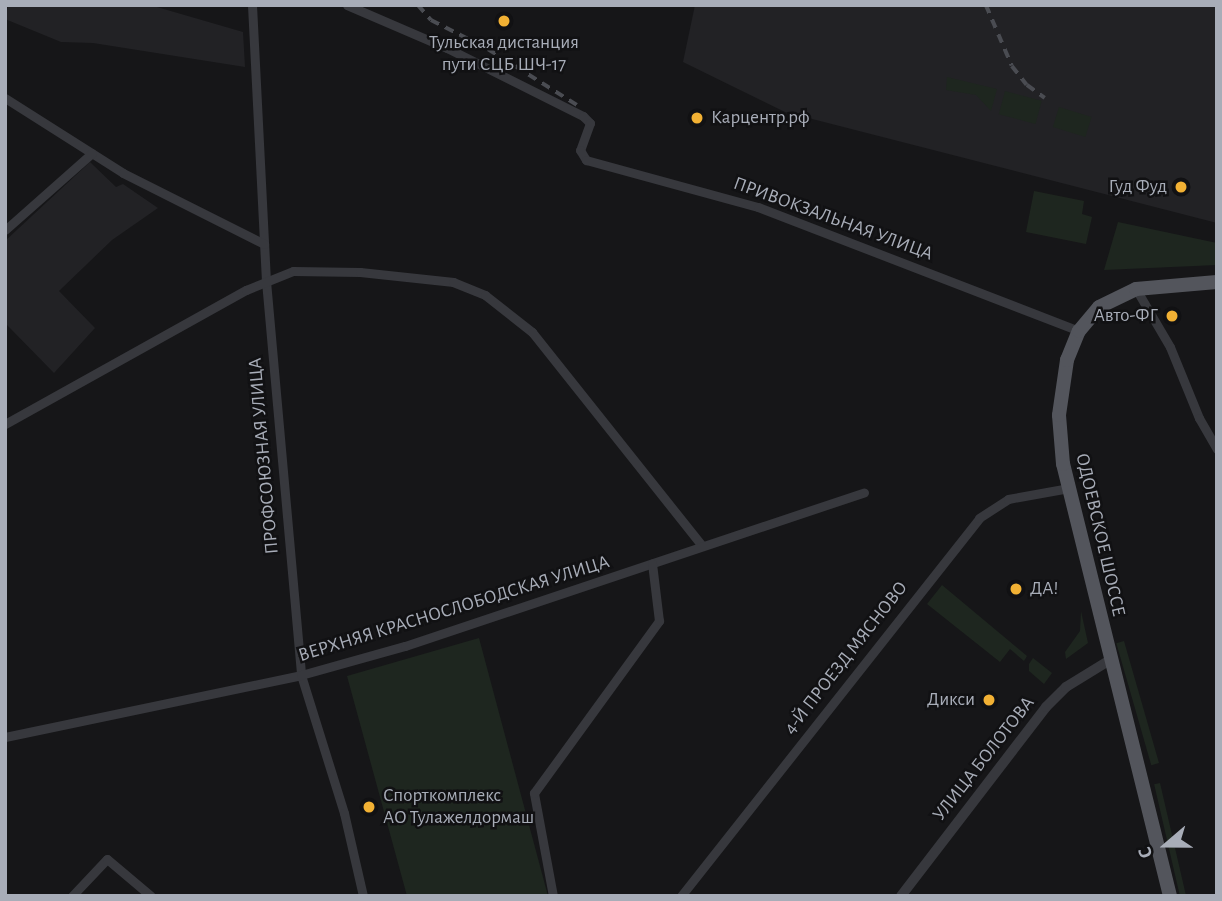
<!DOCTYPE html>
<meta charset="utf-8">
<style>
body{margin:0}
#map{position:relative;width:1222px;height:901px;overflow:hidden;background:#161618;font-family:"Alegreya Sans",sans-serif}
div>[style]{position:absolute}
.built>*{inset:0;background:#222225}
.green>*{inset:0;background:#1e261f;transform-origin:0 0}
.minor>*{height:9px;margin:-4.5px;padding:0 4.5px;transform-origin:4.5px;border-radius:4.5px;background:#37383d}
.tertiary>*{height:10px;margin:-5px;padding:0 5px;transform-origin:5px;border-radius:5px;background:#37383d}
.primary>*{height:14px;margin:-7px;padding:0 7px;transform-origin:7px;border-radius:7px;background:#53555c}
.rail>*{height:3.5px;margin-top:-1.75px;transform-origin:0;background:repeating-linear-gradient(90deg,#4a4c52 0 9px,transparent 0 16px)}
.dots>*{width:19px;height:19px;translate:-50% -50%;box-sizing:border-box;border:4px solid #111113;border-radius:50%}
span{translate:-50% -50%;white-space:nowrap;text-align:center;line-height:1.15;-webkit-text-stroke:5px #111113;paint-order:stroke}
.poi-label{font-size:19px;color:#a8adb8}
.left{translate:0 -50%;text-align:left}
.right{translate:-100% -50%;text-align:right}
.street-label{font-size:19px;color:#a8adb8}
.frame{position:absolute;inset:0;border:7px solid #a8adb8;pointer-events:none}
.north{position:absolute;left:1131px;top:810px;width:70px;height:70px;-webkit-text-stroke:5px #111113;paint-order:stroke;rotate:250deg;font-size:19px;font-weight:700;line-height:28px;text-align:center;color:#a8adb8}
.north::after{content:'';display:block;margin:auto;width:24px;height:32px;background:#a8adb8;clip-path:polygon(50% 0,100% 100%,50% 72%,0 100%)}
</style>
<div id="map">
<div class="built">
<div style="clip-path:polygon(8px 5px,150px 5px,243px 32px,245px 67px,93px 43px,61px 42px,5px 19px)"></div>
<div style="clip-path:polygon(695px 5px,1217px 5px,1217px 223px,785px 112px,683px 62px)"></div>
<div style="clip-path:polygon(90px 162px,116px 187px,123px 184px,158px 208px,112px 240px,59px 291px,95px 328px,54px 373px,5px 323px,5px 241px)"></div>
</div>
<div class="green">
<div style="clip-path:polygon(947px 77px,997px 89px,991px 111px,976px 95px,946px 90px)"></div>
<div style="left:1005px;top:91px;width:38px;height:24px;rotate:15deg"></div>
<div style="left:1059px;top:107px;width:34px;height:21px;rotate:17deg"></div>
<div style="clip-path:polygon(1034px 191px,1084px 201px,1082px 214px,1092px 217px,1086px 244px,1026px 232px)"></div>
<div style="clip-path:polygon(1118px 222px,1217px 243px,1217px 265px,1104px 270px)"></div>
<div style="clip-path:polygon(942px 585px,1027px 656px,1024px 661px,1010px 649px,1000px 662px,927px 604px)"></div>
<div style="clip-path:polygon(1081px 611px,1088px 643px,1066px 659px,1065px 652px,1080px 631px)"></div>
<div style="clip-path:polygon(479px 638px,548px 896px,407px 896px,347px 676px)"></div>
<div style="left:1124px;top:641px;width:127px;height:8px;rotate:74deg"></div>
<div style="clip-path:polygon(1033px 658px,1052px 673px,1044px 684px,1029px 671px,1029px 664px)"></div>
<div style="left:1160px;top:783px;width:116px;height:6px;rotate:77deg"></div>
</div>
<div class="minor">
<div style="left:252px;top:5px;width:276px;rotate:87.1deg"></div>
<div style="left:266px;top:281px;width:396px;rotate:84.9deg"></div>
<div style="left:301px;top:675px;width:145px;rotate:72.7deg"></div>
<div style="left:344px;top:813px;width:85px;rotate:77.1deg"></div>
<div style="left:347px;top:5px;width:109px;rotate:23.3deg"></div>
<div style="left:447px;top:48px;width:152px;rotate:26.6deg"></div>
<div style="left:583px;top:116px;width:10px;rotate:45deg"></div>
<div style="left:590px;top:123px;width:29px;rotate:110deg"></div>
<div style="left:580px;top:150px;width:12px;rotate:59deg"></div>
<div style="left:586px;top:160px;width:178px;rotate:15.3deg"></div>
<div style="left:758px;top:207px;width:344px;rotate:21.1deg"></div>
<div style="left:5px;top:98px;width:140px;rotate:32.4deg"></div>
<div style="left:123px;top:173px;width:158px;rotate:26.7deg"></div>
<div style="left:5px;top:230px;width:116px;rotate:-41.5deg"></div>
<div style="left:1136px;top:289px;width:67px;rotate:59.6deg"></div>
<div style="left:1170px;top:347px;width:77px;rotate:67.8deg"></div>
<div style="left:1199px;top:418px;width:36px;rotate:60deg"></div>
<div style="left:5px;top:424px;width:276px;rotate:-29.1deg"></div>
<div style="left:246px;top:290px;width:51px;rotate:-22deg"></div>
<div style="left:293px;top:271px;width:67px;rotate:0.9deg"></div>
<div style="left:360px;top:272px;width:94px;rotate:6.1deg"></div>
<div style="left:453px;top:282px;width:35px;rotate:22deg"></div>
<div style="left:485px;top:295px;width:60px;rotate:38.2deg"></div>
<div style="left:532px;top:332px;width:273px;rotate:51.5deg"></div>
<div style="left:5px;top:737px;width:302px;rotate:-11.8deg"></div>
<div style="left:301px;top:675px;width:108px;rotate:-15.6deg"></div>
<div style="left:405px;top:646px;width:484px;rotate:-18.5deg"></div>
<div style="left:72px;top:896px;width:51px;rotate:-46.6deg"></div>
<div style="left:107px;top:859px;width:57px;rotate:40.1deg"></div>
<div style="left:553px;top:896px;width:105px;rotate:-100.5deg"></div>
<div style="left:534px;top:793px;width:213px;rotate:-54deg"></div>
<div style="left:659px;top:621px;width:58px;rotate:-96.9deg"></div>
<div style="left:681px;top:896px;width:481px;rotate:-51.7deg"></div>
<div style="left:979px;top:518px;width:35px;rotate:-33deg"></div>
<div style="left:1008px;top:499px;width:62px;rotate:-10.2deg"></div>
</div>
<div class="tertiary">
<div style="left:901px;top:896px;width:238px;rotate:-52.5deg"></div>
<div style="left:1046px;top:707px;width:28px;rotate:-45deg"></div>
<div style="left:1066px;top:687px;width:52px;rotate:-31.5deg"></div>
</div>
<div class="primary">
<div style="left:1170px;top:896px;width:445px;rotate:-103.9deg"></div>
<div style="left:1063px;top:464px;width:49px;rotate:-94.7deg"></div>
<div style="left:1059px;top:415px;width:56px;rotate:-81.7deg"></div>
<div style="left:1067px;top:360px;width:31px;rotate:-68deg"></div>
<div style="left:1079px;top:331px;width:31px;rotate:-50deg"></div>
<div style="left:1099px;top:307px;width:41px;rotate:-25.9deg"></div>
<div style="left:1136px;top:289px;width:81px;rotate:-4.9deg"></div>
</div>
<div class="rail">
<div style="left:418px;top:5px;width:20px;rotate:49deg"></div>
<div style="left:431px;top:20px;width:64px;rotate:27deg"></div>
<div style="left:488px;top:49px;width:105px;rotate:32.2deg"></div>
<div style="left:986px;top:5px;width:66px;rotate:66.9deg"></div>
<div style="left:1012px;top:66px;width:24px;rotate:52deg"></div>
<div style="left:1027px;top:85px;width:22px;rotate:36deg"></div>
</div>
<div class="dots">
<div style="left:504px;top:21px;background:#f2b134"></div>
<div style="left:697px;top:118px;background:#f2b134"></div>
<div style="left:1181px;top:187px;background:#f2b134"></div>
<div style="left:1172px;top:316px;background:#f2b134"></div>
<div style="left:1016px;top:589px;background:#f2b134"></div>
<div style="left:989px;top:700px;background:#f2b134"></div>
<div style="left:369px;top:807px;background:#f2b134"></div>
</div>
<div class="poi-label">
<span style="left:504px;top:54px">Тульская дистанция<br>пути СЦБ ШЧ-17</span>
<span class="left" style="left:711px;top:118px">Карцентр.рф</span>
<span class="right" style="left:1167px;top:187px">Гуд Фуд</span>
<span class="right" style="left:1158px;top:316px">Авто-ФГ</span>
<span class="left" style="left:1030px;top:589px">ДА!</span>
<span class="right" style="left:975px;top:700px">Дикси</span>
<span class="left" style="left:383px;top:807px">Спорткомплекс<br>АО Тулажелдормаш</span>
</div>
<div class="street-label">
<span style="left:833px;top:219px;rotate:20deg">ПРИВОКЗАЛЬНАЯ УЛИЦА</span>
<span style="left:264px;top:456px;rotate:-95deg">ПРОФСОЮЗНАЯ УЛИЦА</span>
<span style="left:1100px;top:535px;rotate:77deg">ОДОЕВСКОЕ ШОССЕ</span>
<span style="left:454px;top:609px;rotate:-17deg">ВЕРХНЯЯ КРАСНОСЛОБОДСКАЯ УЛИЦА</span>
<span style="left:846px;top:658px;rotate:-52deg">4-Й ПРОЕЗД МЯСНОВО</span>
<span style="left:984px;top:759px;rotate:-52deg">УЛИЦА БОЛОТОВА</span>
</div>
<div class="frame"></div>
<div class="north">С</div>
</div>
